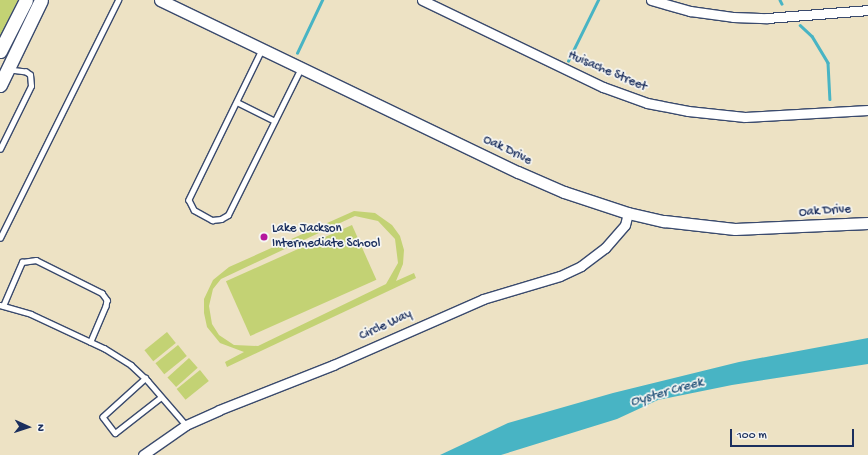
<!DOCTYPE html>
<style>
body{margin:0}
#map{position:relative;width:868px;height:455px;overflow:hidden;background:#ede2c4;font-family:"Gochi Hand",sans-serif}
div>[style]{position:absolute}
.green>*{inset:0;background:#c3d274;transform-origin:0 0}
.water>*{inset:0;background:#48b4c4}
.stream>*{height:2.5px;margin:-1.25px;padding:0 1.25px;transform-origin:1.25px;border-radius:1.25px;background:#48b4c4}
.roads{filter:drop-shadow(1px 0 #3a4a6d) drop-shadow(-1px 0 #3a4a6d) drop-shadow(0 1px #3a4a6d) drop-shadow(0 -1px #3a4a6d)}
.service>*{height:4.5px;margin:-2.25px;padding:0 2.25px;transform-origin:2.25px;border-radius:2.25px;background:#fff}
.minor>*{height:9px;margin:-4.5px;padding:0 4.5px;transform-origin:4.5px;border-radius:4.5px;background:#fff}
.tertiary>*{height:11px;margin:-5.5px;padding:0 5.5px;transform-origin:5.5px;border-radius:5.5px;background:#fff}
.secondary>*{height:13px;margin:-6.5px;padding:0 6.5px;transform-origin:6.5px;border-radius:6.5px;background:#fff}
.dots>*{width:11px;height:11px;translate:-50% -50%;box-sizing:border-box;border:2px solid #f6f6f2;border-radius:50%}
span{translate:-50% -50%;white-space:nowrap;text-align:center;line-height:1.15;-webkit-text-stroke:3.5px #f6f6f2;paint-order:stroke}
.street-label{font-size:13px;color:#1b2f5e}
.poi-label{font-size:13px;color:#1b2f5e}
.left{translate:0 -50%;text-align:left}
.water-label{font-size:14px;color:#28577d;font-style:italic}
.north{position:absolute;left:8px;top:407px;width:40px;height:40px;-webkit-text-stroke:3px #f6f6f2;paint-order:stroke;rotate:93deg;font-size:11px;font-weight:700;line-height:16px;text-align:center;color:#1b2f5e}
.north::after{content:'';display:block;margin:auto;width:14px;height:18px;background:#1b2f5e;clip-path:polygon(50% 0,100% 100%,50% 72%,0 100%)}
.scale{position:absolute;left:730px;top:429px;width:124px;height:18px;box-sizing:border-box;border:2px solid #1b2f5e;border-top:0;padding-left:5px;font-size:12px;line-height:14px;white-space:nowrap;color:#1b2f5e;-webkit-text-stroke:3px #f6f6f2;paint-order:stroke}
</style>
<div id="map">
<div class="green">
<div style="clip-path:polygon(0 0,18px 0,0 37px)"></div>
<div style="clip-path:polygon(evenodd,354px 211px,375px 213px,392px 225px,400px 236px,404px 250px,403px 264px,396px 281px,414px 273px,416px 278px,227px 367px,225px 362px,244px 352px,220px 343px,207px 327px,204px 313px,204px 299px,213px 280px,229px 267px,354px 211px,355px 216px,378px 221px,395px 239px,398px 263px,386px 284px,258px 346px,234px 345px,219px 335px,212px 324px,209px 306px,213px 289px,221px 279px,355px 216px)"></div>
<div style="left:352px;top:225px;width:60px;height:138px;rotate:66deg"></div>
<div style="left:167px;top:332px;width:14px;height:29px;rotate:51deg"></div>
<div style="left:178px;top:345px;width:14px;height:29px;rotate:51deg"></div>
<div style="left:189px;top:358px;width:13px;height:29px;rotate:48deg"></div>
<div style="left:200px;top:370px;width:14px;height:30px;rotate:51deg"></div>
</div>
<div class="water">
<div style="clip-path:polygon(868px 338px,868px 364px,732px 385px,658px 400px,617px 419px,501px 455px,440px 455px,508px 423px,613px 393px,739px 362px)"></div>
</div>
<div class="stream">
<div style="left:780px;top:0;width:4px;rotate:63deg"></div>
<div style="left:800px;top:25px;width:16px;rotate:43deg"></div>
<div style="left:812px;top:36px;width:31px;rotate:59deg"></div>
<div style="left:828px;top:63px;width:36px;rotate:87deg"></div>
<div style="left:297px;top:53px;width:59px;rotate:-64.7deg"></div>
<div style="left:568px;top:61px;width:68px;rotate:-63.8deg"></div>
</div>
<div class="roads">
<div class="service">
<div style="left:262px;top:50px;width:167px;rotate:116deg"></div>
<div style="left:189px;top:200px;width:11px;rotate:63deg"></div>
<div style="left:194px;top:210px;width:21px;rotate:29deg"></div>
<div style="left:212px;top:220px;width:9px;rotate:-6deg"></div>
<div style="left:221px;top:219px;width:8px;rotate:-30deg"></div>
<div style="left:228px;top:215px;width:164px;rotate:-63.6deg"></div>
<div style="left:237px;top:102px;width:42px;rotate:26.6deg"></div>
<div style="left:0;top:149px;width:70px;rotate:-63.8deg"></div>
<div style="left:31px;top:86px;width:11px;rotate:-95deg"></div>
<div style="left:30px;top:75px;width:5px;rotate:-143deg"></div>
<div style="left:26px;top:72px;width:17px;rotate:-173deg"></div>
<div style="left:0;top:238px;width:266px;rotate:-63.6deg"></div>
<div style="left:0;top:305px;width:32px;rotate:16deg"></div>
<div style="left:31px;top:314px;width:81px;rotate:25deg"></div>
<div style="left:104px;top:348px;width:32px;rotate:32deg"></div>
<div style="left:131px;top:365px;width:23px;rotate:43deg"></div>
<div style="left:148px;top:381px;width:58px;rotate:49.2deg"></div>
<div style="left:3px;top:306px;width:48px;rotate:-66.6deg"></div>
<div style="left:22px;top:262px;width:14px;rotate:-8deg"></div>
<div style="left:36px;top:260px;width:74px;rotate:26.6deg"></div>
<div style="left:102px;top:293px;width:9px;rotate:54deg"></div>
<div style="left:107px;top:300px;width:6px;rotate:99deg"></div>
<div style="left:106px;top:306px;width:39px;rotate:113deg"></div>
<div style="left:146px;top:378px;width:58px;rotate:137.8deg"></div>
<div style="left:103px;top:417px;width:20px;rotate:53deg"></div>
<div style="left:115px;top:433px;width:58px;rotate:-38deg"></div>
</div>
<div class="minor">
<div style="left:422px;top:0;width:201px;rotate:25.7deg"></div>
<div style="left:603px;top:87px;width:47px;rotate:20deg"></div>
<div style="left:647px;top:103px;width:42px;rotate:11deg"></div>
<div style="left:688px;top:111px;width:57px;rotate:6deg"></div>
<div style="left:745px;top:117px;width:123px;rotate:-3.3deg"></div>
<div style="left:651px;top:0;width:41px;rotate:15.8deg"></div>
<div style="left:690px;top:11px;width:43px;rotate:7.9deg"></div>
<div style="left:733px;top:17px;width:34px;rotate:2deg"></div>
<div style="left:767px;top:18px;width:101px;rotate:-4.5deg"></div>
<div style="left:143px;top:455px;width:52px;rotate:-34.9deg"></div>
<div style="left:186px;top:425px;width:36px;rotate:-24deg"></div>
<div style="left:219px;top:410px;width:123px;rotate:-21.5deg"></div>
<div style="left:333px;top:365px;width:164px;rotate:-23.7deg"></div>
<div style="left:483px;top:299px;width:80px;rotate:-16.6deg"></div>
<div style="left:560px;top:276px;width:23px;rotate:-25deg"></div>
<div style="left:581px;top:266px;width:30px;rotate:-37deg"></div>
<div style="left:605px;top:248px;width:30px;rotate:-49deg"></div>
<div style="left:625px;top:225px;width:12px;rotate:-76deg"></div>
</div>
<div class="tertiary">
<div style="left:160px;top:0;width:397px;rotate:25.7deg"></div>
<div style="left:518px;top:172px;width:50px;rotate:23.5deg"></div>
<div style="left:564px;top:192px;width:67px;rotate:18.2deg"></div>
<div style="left:628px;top:213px;width:37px;rotate:13deg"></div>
<div style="left:664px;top:221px;width:71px;rotate:6.4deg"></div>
<div style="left:735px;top:229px;width:133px;rotate:-2.6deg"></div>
</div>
<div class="secondary">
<div style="left:0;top:51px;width:57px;rotate:-63deg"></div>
<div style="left:0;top:85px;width:94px;rotate:-64.2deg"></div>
</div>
</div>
<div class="dots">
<div style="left:264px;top:237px;background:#b5179e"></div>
</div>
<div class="street-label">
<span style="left:607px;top:72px;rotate:23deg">Huisache Street</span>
<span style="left:507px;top:151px;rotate:26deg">Oak Drive</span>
<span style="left:825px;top:212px;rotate:-4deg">Oak Drive</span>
<span style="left:386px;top:326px;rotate:-25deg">Circle Way</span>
</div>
<div class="poi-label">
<span class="left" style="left:272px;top:237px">Lake Jackson<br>Intermediate School</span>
</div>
<div class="water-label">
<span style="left:667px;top:393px;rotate:-16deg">Oyster Creek</span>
</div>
<div class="north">N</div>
<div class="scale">100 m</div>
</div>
